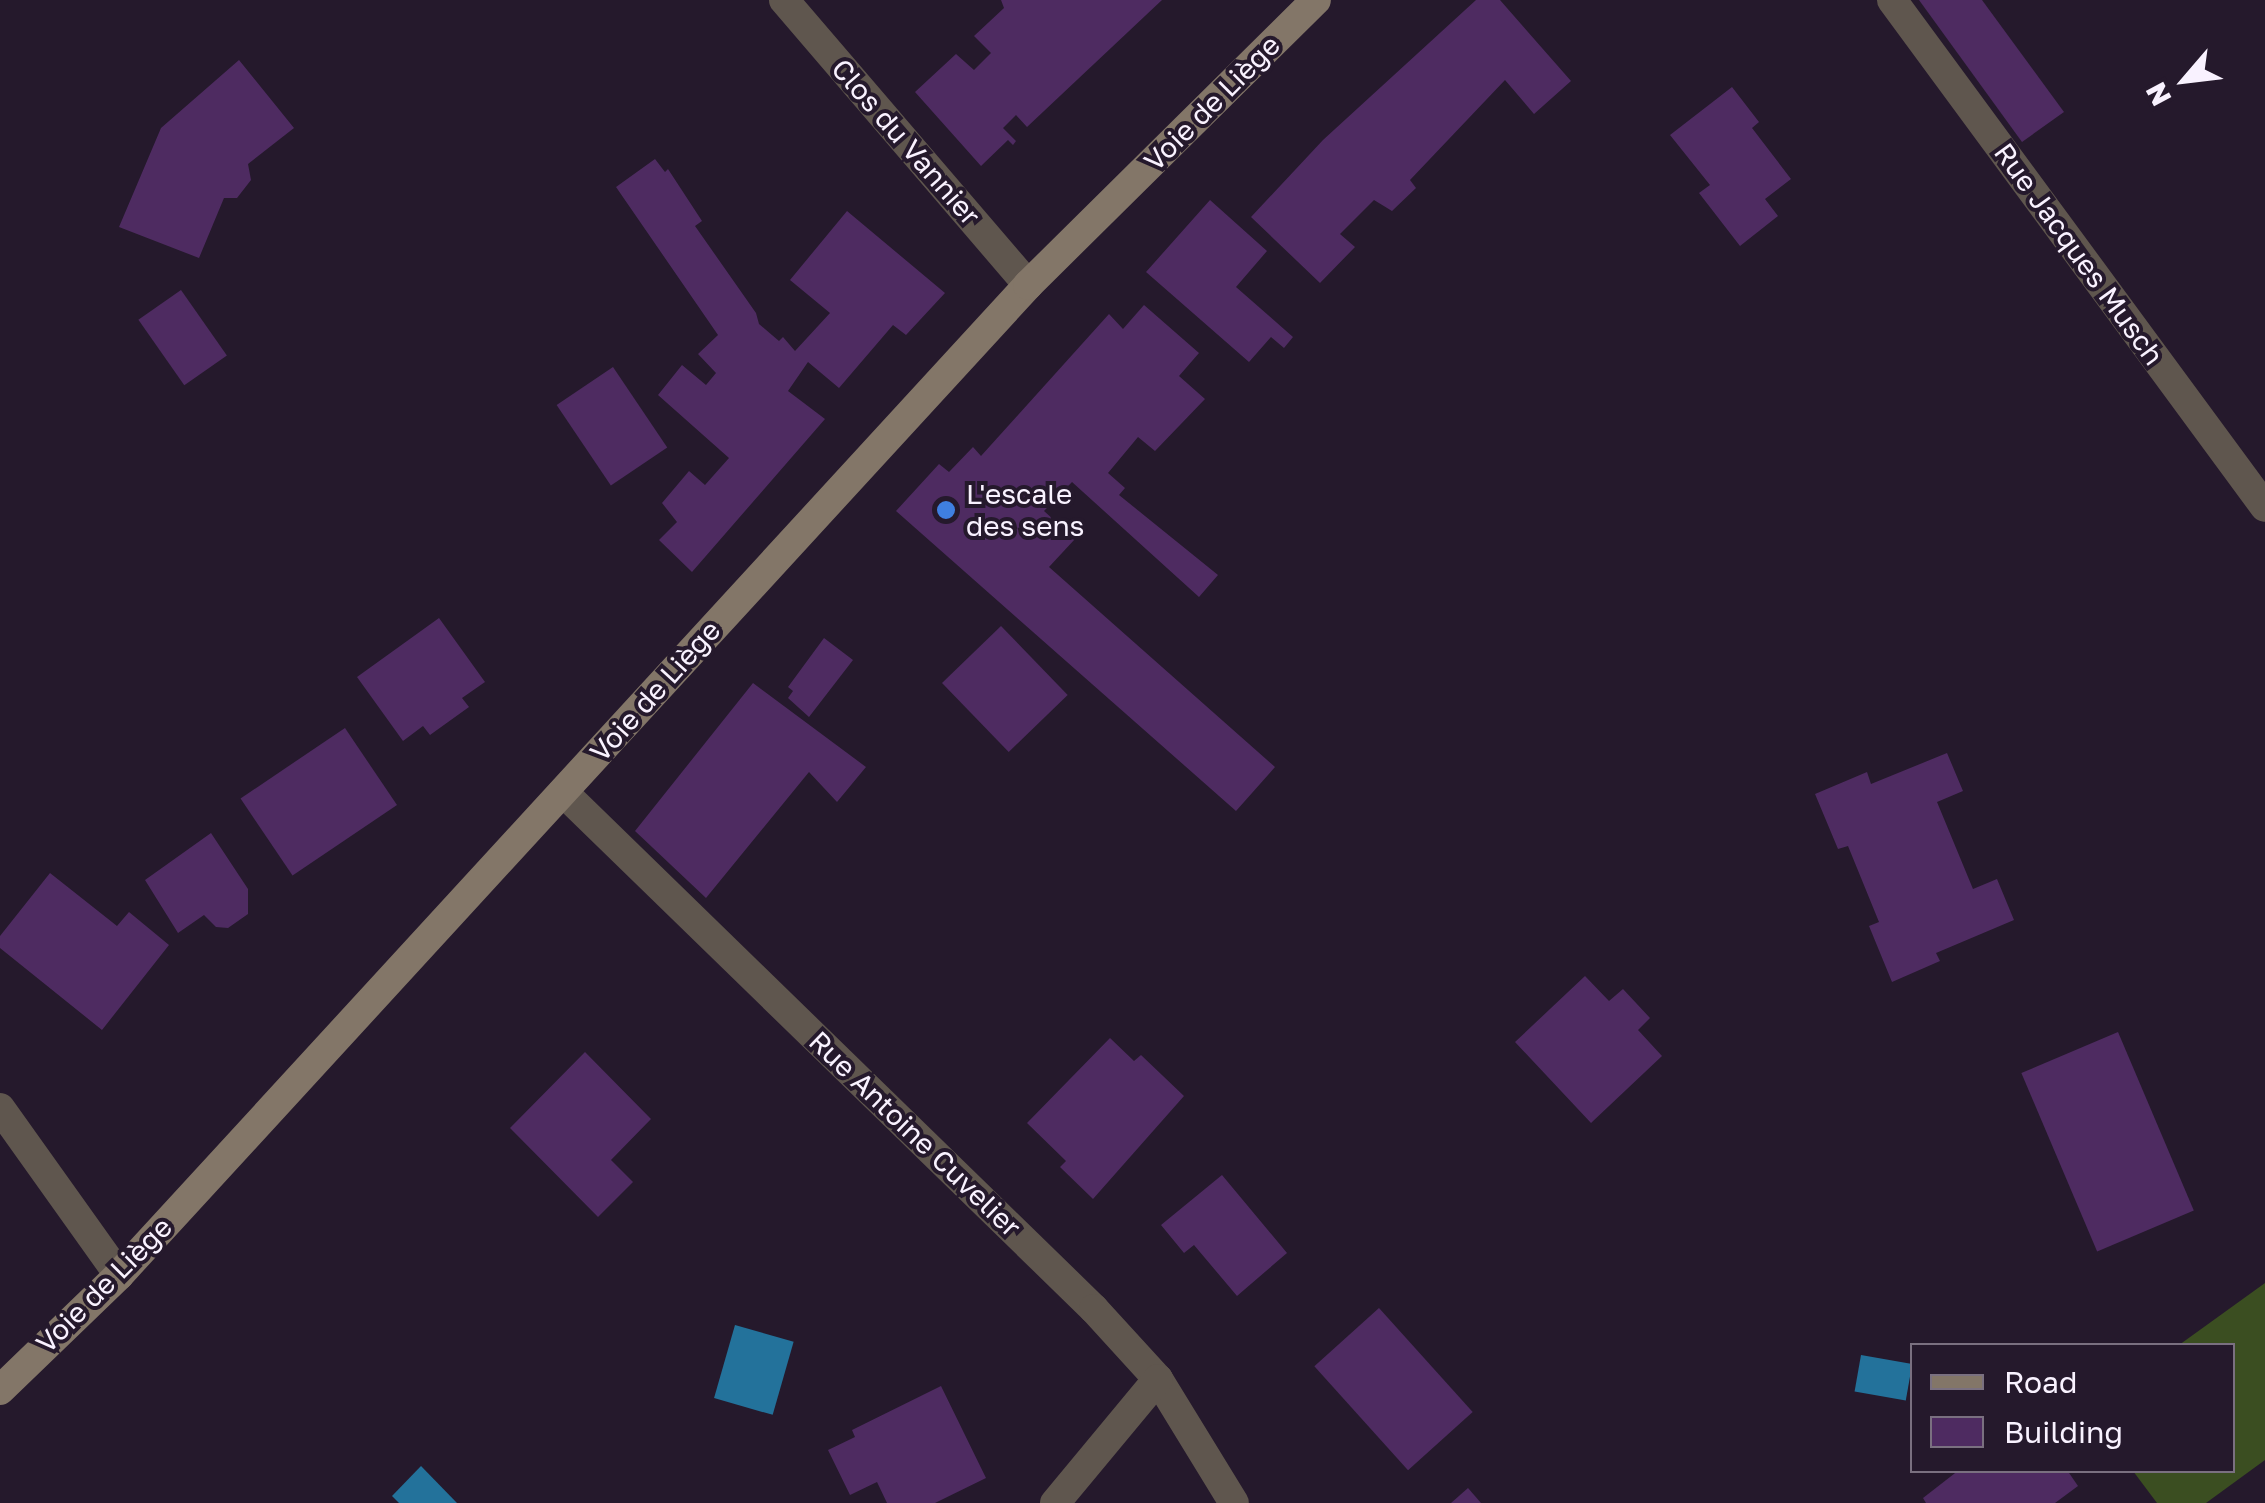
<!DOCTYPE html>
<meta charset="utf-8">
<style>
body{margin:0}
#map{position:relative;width:2265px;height:1503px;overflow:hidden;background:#25192c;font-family:"Golos Text",sans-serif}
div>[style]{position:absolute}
.green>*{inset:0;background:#3b4e21}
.water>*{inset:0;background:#23729b;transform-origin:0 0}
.building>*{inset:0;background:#4e2b61;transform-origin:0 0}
.street>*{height:30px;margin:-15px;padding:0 15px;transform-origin:15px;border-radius:15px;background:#5f564e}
.secondary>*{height:30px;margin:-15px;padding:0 15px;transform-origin:15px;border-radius:15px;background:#837668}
.dots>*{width:28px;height:28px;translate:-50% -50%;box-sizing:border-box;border:5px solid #25192c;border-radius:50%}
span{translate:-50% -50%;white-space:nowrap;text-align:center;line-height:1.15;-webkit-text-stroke:8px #25192c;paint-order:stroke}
.street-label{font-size:28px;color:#f9f2ff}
.poi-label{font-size:28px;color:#f9f2ff}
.left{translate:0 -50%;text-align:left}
.legend{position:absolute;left:1910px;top:1343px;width:325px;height:130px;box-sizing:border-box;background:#25192c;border:2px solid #7a7080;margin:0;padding:12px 18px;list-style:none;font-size:30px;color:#f9f2ff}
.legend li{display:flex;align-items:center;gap:20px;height:50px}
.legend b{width:50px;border:2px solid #7a7080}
.north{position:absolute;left:2135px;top:30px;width:100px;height:100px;-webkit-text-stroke:8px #25192c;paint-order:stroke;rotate:242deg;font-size:28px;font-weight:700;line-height:40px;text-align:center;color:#f9f2ff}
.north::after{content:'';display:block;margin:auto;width:35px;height:45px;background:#f9f2ff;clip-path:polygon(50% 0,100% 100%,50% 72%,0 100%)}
</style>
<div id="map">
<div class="green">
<div style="clip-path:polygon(2265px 1283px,2265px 1460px,2206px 1503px,2157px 1503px,2133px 1471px,2232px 1470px,2232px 1346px,2179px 1345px)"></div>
</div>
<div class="water">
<div style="left:735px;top:1325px;width:61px;height:76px;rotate:16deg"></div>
<div style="left:1861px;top:1355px;width:52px;height:37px;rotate:10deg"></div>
<div style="clip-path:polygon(421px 1466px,457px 1503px,399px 1503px,392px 1496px)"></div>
</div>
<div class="building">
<div style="clip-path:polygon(1001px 0,1162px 0,1027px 127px,1016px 115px,1003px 128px,1016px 141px,1013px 145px,1008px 140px,981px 166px,915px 92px,956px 54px,974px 70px,991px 53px,974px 36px,1004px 8px)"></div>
<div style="clip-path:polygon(1476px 0,1500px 0,1571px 81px,1534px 114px,1505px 80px,1410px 180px,1416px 188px,1392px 211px,1374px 200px,1340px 234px,1355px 247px,1320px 283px,1251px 217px,1323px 140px)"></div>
<div style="clip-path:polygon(1919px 0,1982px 0,2064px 112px,2022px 142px)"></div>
<div style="clip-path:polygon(239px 60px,294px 128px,248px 164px,251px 180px,237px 198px,224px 198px,199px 258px,119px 227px,161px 128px)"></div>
<div style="clip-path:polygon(1732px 87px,1759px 122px,1752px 128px,1791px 179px,1765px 199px,1778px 216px,1740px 246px,1699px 193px,1710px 185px,1670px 135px)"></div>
<div style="clip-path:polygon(655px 159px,665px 172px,668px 169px,702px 221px,695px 226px,756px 313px,759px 324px,779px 341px,783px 337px,795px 351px,830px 313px,790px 280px,847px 211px,945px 293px,906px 335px,893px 325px,839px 388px,808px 362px,788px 391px,825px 419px,692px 572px,659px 540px,677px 522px,662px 503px,689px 471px,705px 485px,729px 458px,658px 395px,682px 365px,706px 385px,716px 373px,698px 354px,718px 335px,616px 187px)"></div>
<div style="clip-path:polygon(1210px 200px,1267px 251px,1236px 287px,1293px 337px,1284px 348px,1271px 337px,1249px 362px,1146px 272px)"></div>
<div style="left:181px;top:290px;width:80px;height:52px;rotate:55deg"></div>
<div style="clip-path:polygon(1144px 305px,1199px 353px,1179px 376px,1205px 399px,1155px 451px,1138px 437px,1108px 473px,1125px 488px,1119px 495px,1218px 575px,1199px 597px,1072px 482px,1044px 511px,1075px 539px,1049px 567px,1275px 767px,1236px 811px,896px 511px,939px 464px,949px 472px,973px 447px,981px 456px,1109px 314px,1123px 329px)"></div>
<div style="left:613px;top:367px;width:97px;height:68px;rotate:56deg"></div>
<div style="clip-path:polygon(439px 618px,485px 682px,462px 698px,469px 707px,430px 735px,423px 726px,403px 741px,357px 677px)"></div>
<div style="left:1001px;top:626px;width:96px;height:82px;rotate:46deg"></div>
<div style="clip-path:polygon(824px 638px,853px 660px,809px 717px,788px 698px,793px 691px,788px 687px)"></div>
<div style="clip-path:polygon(753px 683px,866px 767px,837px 802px,809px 772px,706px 898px,635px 831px)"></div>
<div style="left:345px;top:728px;width:93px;height:126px;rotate:56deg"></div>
<div style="clip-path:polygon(1947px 753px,1963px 791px,1937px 802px,1973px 889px,1997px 879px,2014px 920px,1936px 953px,1940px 961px,1892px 982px,1869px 926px,1879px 922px,1848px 846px,1838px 849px,1815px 794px,1867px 772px,1871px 784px)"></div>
<div style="clip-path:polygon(211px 833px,248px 889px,248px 914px,228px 928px,216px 927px,204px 915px,178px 933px,145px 880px)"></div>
<div style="clip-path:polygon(50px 873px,117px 926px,129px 912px,169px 945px,102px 1030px,0 948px,0 936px)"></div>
<div style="clip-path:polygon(1585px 976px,1609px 1001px,1623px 989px,1650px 1018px,1638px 1030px,1662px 1056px,1591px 1123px,1515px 1042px)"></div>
<div style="left:2118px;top:1032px;width:194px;height:105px;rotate:67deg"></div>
<div style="clip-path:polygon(1110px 1038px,1134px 1061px,1141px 1055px,1184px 1096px,1093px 1199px,1060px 1167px,1066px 1161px,1027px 1123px)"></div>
<div style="clip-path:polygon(585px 1052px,651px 1119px,611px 1160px,633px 1182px,598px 1217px,510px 1128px)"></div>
<div style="clip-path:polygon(1222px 1175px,1287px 1253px,1237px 1296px,1194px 1245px,1184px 1253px,1161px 1225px)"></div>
<div style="left:1379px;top:1308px;width:140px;height:87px;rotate:48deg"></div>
<div style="clip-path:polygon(941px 1386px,986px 1478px,935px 1503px,887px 1503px,877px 1482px,850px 1495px,828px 1450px,855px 1437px,852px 1430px)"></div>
<div style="clip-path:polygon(1959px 1470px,2067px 1470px,2078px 1486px,2055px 1503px,1926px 1503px,1923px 1498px)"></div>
<div style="clip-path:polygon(1468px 1488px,1481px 1503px,1451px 1503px)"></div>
</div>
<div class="street">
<div style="left:784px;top:0;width:375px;rotate:49.4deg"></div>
<div style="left:1892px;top:0;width:629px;rotate:53.66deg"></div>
<div style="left:563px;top:792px;width:741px;rotate:44.23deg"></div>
<div style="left:1094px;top:1309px;width:95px;rotate:47.6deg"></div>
<div style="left:1158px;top:1379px;width:145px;rotate:58.5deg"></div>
<div style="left:0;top:1108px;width:205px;rotate:54.5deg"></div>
<div style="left:1055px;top:1503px;width:161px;rotate:-50.3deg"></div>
</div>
<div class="secondary">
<div style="left:0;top:1390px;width:165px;rotate:-44deg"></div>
<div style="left:119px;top:1275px;width:1344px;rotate:-47.44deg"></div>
<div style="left:1028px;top:285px;width:405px;rotate:-44.7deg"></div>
</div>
<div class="dots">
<div style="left:946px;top:510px;background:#3f7fe0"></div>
</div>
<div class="street-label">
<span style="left:1212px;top:103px;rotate:-45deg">Voie de Liège</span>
<span style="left:906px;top:142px;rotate:49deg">Clos du Vannier</span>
<span style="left:2079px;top:254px;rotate:54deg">Rue Jacques Musch</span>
<span style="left:655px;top:691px;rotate:-48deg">Voie de Liège</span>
<span style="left:915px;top:1134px;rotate:44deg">Rue Antoine Cuvelier</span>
<span style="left:104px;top:1285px;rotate:-45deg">Voie de Liège</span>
</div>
<div class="poi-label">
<span class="left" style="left:966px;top:510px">L'escale<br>des sens</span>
</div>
<ul class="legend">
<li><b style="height:12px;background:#837668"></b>Road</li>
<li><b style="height:28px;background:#4e2b61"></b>Building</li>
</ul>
<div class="north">N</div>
</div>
